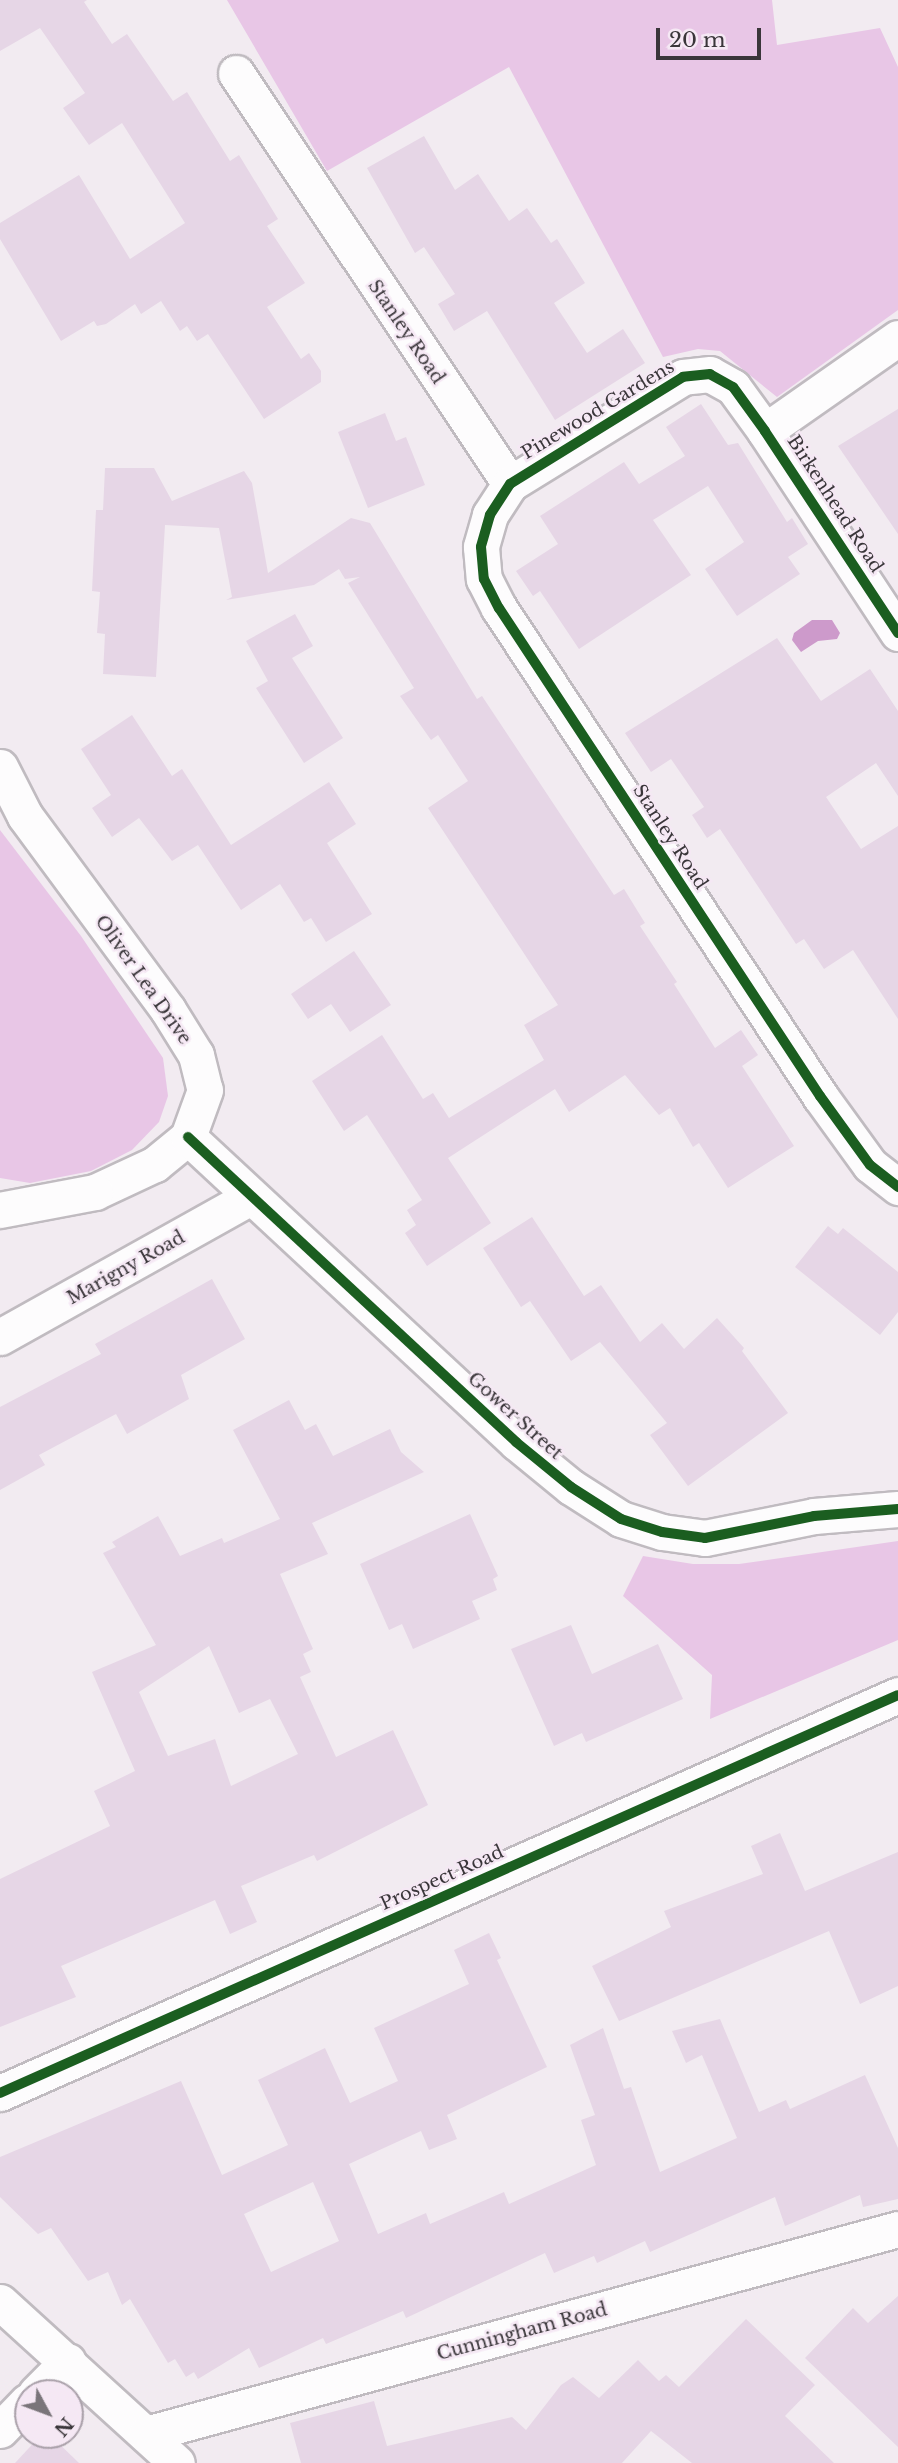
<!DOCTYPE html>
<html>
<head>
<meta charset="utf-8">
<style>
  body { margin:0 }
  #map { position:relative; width:898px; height:2463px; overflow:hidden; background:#f2ebf1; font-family:"Libre Baskerville",serif }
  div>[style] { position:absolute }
  .green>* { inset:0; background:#e8c6e6 }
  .water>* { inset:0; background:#cd9acb }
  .building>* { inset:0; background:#e6d6e6 }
  .roads { filter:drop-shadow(2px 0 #c0bbc0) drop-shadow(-2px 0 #c0bbc0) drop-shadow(0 2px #c0bbc0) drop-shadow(0 -2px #c0bbc0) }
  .minor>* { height:35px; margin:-17.5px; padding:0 17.5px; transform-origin:17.5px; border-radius:17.5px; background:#fdfcfd }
  .cycleway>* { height:10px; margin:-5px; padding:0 5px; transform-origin:5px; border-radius:5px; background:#1b5e20 }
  span { translate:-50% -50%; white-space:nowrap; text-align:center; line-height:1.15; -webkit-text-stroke:5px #f5e8f4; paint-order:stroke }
  .street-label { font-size:18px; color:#3a363a }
  .north { position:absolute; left:14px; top:2379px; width:70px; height:70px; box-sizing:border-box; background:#f5e8f4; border:2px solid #aaa1aa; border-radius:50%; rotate:131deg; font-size:19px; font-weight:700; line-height:28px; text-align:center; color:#3a363a }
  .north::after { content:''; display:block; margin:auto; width:24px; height:32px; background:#7a757a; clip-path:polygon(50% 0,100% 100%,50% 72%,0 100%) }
  .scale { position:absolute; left:656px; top:28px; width:105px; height:32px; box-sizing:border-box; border:4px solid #3a363a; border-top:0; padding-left:9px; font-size:21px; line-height:24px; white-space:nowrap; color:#3a363a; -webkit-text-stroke:5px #f5e8f4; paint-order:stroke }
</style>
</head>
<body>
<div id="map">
  <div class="green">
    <div style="clip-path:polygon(227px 0,772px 0,777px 45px,880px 28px,898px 67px,898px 310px,777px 397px,720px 351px,698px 349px,663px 357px,509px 67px,327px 171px)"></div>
    <div style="clip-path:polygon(0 830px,81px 936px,163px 1058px,168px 1096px,159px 1122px,132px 1150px,91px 1171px,30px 1183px,0 1178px)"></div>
    <div style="clip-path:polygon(898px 1541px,898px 1640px,710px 1719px,712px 1675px,623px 1596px,643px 1556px,693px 1564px,739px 1564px)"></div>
  </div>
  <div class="water">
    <div style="clip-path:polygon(812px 620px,832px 620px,840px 633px,837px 639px,818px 641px,801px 652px,792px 640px,794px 633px)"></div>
  </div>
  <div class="building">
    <div style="clip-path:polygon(0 0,87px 0,84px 2px,112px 44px,127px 34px,173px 101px,187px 92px,230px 161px,239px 155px,278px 219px,267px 226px,305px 283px,267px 307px,301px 359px,309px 353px,321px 371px,321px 382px,264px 419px,208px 334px,197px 341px,187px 326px,180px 331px,161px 301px,141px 314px,135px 304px,106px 324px,97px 326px,94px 321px,61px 341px,0 239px,0 223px,79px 175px,130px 259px,185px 223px,122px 123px,89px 145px,63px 108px,85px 93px,40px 28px,0 51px)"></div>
    <div style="clip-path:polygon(424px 136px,455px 190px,478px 174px,509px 221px,527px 208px,551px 243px,557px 239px,585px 283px,554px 303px,587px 353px,623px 329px,645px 363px,555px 420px,487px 311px,454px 331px,438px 304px,455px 294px,424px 247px,415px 253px,367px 168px)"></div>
    <div style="clip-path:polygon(701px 404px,728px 445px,738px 443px,787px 522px,792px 518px,808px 544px,788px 557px,800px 574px,737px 616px,705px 569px,744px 542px,708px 486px,653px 520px,691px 575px,579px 649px,540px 591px,533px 596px,516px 571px,558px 544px,540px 516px,624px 462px,639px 484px,685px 456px,666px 427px)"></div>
    <div style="clip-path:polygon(898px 409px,898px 534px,838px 446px)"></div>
    <div style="clip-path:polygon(385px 413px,396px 441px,406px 437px,425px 485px,368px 508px,338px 432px)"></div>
    <div style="clip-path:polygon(105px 468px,154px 468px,172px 501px,244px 471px,252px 483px,268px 573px,351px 518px,370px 523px,477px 699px,482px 696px,614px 895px,624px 889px,645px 923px,640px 926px,677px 982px,674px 984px,715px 1048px,741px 1030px,758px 1055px,742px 1066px,794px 1146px,728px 1188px,699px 1143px,693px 1147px,670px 1108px,659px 1115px,625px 1075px,569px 1112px,555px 1089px,448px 1158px,491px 1223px,427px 1266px,405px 1233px,416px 1225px,407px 1210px,422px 1200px,367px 1115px,344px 1131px,312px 1081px,382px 1035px,423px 1099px,433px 1093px,449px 1118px,544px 1060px,524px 1025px,558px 1005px,428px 808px,468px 781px,438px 735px,431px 740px,400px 696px,414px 688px,348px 583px,360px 577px,345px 579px,339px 569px,314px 585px,226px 600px,232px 597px,219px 528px,165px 525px,156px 677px,103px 674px,105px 634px,97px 633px,100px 592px,92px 591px,96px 510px,103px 510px)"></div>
    <div style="clip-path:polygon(295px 614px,313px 646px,292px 658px,343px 738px,304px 763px,256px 688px,268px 681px,246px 641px)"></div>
    <div style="clip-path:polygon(777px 638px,821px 701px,870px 669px,898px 711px,898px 796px,876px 763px,826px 797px,861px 849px,898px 826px,898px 1019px,853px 950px,824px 969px,804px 939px,796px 944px,720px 829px,707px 838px,692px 815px,704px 807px,671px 759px,651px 772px,625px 733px)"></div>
    <div style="clip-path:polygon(132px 715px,172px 776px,182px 769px,231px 845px,329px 782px,356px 824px,327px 843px,372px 914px,326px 942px,311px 918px,304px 922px,280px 884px,241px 910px,198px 845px,172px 861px,139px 818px,112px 837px,92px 808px,111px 795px,81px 749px)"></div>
    <div style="clip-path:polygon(354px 951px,391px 1005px,350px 1032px,331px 1004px,308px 1019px,291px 994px)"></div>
    <div style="clip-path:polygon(532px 1217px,584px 1296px,601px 1285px,640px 1342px,662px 1323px,684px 1349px,717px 1318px,744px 1348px,742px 1351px,788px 1413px,688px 1486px,650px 1435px,667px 1423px,600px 1342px,571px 1361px,530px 1301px,521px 1307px,483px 1248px)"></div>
    <div style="clip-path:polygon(828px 1226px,838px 1234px,843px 1228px,898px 1272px,898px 1312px,880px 1335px,795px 1267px)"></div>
    <div style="clip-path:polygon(212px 1279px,245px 1339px,181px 1375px,189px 1399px,127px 1434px,116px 1414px,39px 1455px,45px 1465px,0 1490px,0 1407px,101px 1354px,95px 1344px)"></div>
    <div style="clip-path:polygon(evenodd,289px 1400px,305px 1430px,316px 1424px,333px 1456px,390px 1429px,401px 1452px,424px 1472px,312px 1523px,328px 1554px,280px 1574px,313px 1649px,303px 1654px,311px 1672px,300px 1677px,336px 1757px,393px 1730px,428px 1805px,317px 1861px,314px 1855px,241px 1886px,257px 1922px,230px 1934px,215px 1900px,61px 1966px,76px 1997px,0 2027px,0 1879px,110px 1826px,94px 1791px,135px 1771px,92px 1672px,156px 1645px,103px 1553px,116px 1547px,112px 1542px,158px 1516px,180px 1556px,222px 1538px,224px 1543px,280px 1519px,233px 1430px,289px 1400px,209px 1646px,239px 1713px,270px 1699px,298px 1754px,231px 1786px,215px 1739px,168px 1756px,139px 1692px,209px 1646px)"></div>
    <div style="clip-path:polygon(470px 1514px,498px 1576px,493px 1579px,497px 1590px,472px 1601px,480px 1619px,413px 1649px,402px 1624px,389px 1630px,360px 1564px)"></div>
    <div style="clip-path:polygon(571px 1625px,592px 1674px,658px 1644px,683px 1699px,586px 1742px,582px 1733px,554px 1746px,511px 1649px)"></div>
    <div style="clip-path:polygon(780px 1833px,805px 1891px,898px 1852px,898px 1986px,860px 2004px,829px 1931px,619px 2021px,592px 1966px,671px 1927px,664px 1911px,763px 1874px,751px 1846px)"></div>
    <div style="clip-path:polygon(evenodd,489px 1933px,501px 1958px,497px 1960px,547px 2067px,447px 2115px,457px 2139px,429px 2150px,421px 2131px,349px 2164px,378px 2234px,426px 2213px,430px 2224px,504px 2192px,509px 2204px,596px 2165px,581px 2120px,595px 2115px,570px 2045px,603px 2028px,624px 2089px,631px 2087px,660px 2172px,737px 2138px,702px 2055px,686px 2063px,672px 2031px,720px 2019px,759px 2112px,786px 2100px,790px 2109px,865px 2075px,898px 2148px,898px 2199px,863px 2207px,860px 2195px,785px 2226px,775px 2197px,650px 2252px,645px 2241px,597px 2263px,594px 2256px,554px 2273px,545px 2253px,406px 2318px,403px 2311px,326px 2344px,323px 2338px,259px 2368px,249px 2348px,198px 2379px,194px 2372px,186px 2377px,175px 2359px,168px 2363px,130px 2299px,122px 2305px,108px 2272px,88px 2281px,51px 2228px,38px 2234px,0 2197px,0 2157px,181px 2081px,222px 2175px,288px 2145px,258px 2080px,325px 2048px,350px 2103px,398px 2081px,374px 2028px,469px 1984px,454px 1950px,489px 1933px,313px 2182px,339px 2241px,271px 2272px,244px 2214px,313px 2182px)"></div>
    <div style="clip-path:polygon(898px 2296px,898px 2447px,805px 2358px,853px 2308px,868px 2323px)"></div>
    <div style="clip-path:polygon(746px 2319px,815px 2385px,785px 2416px,834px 2463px,692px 2463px,651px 2431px,622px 2463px,301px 2463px,290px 2423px,374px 2401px,387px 2446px,512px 2417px,526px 2430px,561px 2385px,573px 2377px,599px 2398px,638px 2360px,659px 2381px,666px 2375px,679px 2387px)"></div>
    <div style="clip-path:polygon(41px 2435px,50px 2435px,79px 2463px,15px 2463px)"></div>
  </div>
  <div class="roads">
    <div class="minor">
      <div style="left:236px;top:73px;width:494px;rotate:56.3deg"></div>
      <div style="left:765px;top:431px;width:162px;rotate:-35deg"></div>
      <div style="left:898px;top:633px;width:242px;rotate:-123.4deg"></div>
      <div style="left:765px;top:431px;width:54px;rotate:-126deg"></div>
      <div style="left:733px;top:387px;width:26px;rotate:-151deg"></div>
      <div style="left:710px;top:374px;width:27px;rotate:174deg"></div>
      <div style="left:683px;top:377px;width:203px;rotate:148.3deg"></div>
      <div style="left:510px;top:484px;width:37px;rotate:123deg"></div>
      <div style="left:490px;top:515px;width:33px;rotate:106deg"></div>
      <div style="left:481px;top:547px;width:32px;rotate:85deg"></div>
      <div style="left:484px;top:579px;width:33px;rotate:63deg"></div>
      <div style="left:499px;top:608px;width:584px;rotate:56.66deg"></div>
      <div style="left:820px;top:1096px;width:85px;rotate:54.1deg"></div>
      <div style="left:870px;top:1165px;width:36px;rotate:38deg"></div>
      <div style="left:0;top:767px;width:55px;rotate:63deg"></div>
      <div style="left:25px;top:816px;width:241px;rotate:53.6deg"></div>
      <div style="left:168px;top:1010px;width:53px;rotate:58.1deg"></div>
      <div style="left:196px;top:1055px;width:36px;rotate:76deg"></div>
      <div style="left:205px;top:1090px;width:50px;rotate:109.9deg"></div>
      <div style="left:188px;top:1137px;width:43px;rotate:140.7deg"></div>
      <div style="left:155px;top:1164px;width:66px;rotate:155deg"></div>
      <div style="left:95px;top:1192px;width:97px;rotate:169.3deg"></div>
      <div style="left:188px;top:1137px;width:448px;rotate:42.9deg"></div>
      <div style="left:516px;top:1442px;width:71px;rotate:39.3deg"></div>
      <div style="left:571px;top:1487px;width:59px;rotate:32.6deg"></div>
      <div style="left:621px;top:1519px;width:43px;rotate:17.6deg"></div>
      <div style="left:662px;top:1532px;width:43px;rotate:7.9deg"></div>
      <div style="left:705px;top:1538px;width:111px;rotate:-11.4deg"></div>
      <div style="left:814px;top:1516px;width:84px;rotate:-4.8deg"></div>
      <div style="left:0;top:1337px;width:287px;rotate:-29.2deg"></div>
      <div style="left:0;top:2093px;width:982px;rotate:-23.9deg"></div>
      <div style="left:0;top:2302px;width:239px;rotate:42.3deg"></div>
      <div style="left:36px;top:2393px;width:45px;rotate:-45deg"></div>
      <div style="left:0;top:2430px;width:40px;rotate:-46deg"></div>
      <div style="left:146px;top:2434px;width:779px;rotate:-15.25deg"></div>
    </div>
  </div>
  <div class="cycleway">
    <div style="left:898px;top:633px;width:242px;rotate:-123.4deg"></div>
    <div style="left:765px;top:431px;width:54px;rotate:-126deg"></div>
    <div style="left:733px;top:387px;width:26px;rotate:-151deg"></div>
    <div style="left:710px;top:374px;width:27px;rotate:174deg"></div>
    <div style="left:683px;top:377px;width:203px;rotate:148.3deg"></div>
    <div style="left:510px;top:484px;width:37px;rotate:123deg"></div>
    <div style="left:490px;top:515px;width:33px;rotate:106deg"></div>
    <div style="left:481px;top:547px;width:32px;rotate:85deg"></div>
    <div style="left:484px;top:579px;width:33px;rotate:63deg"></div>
    <div style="left:499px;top:608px;width:584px;rotate:56.66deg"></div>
    <div style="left:820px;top:1096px;width:85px;rotate:54.1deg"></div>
    <div style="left:870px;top:1165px;width:36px;rotate:38deg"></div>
    <div style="left:188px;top:1137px;width:448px;rotate:42.9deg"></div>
    <div style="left:516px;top:1442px;width:71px;rotate:39.3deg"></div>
    <div style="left:571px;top:1487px;width:59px;rotate:32.6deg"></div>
    <div style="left:621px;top:1519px;width:43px;rotate:17.6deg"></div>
    <div style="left:662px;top:1532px;width:43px;rotate:7.9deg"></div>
    <div style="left:705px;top:1538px;width:111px;rotate:-11.4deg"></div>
    <div style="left:814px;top:1516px;width:84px;rotate:-4.8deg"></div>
    <div style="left:0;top:2093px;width:982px;rotate:-23.9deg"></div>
  </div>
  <div class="street-label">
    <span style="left:406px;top:332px;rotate:56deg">Stanley Road</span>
    <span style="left:598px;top:410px;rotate:-31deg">Pinewood Gardens</span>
    <span style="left:835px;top:504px;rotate:57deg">Birkenhead Road</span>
    <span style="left:670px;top:837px;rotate:57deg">Stanley Road</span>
    <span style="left:143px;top:980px;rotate:55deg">Oliver Lea Drive</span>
    <span style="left:126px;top:1268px;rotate:-29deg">Marigny Road</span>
    <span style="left:515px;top:1416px;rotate:42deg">Gower Street</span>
    <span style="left:442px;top:1878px;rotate:-24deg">Prospect Road</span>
    <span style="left:522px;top:2332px;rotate:-15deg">Cunningham Road</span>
  </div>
  <div class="north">N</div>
  <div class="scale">20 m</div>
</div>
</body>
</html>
